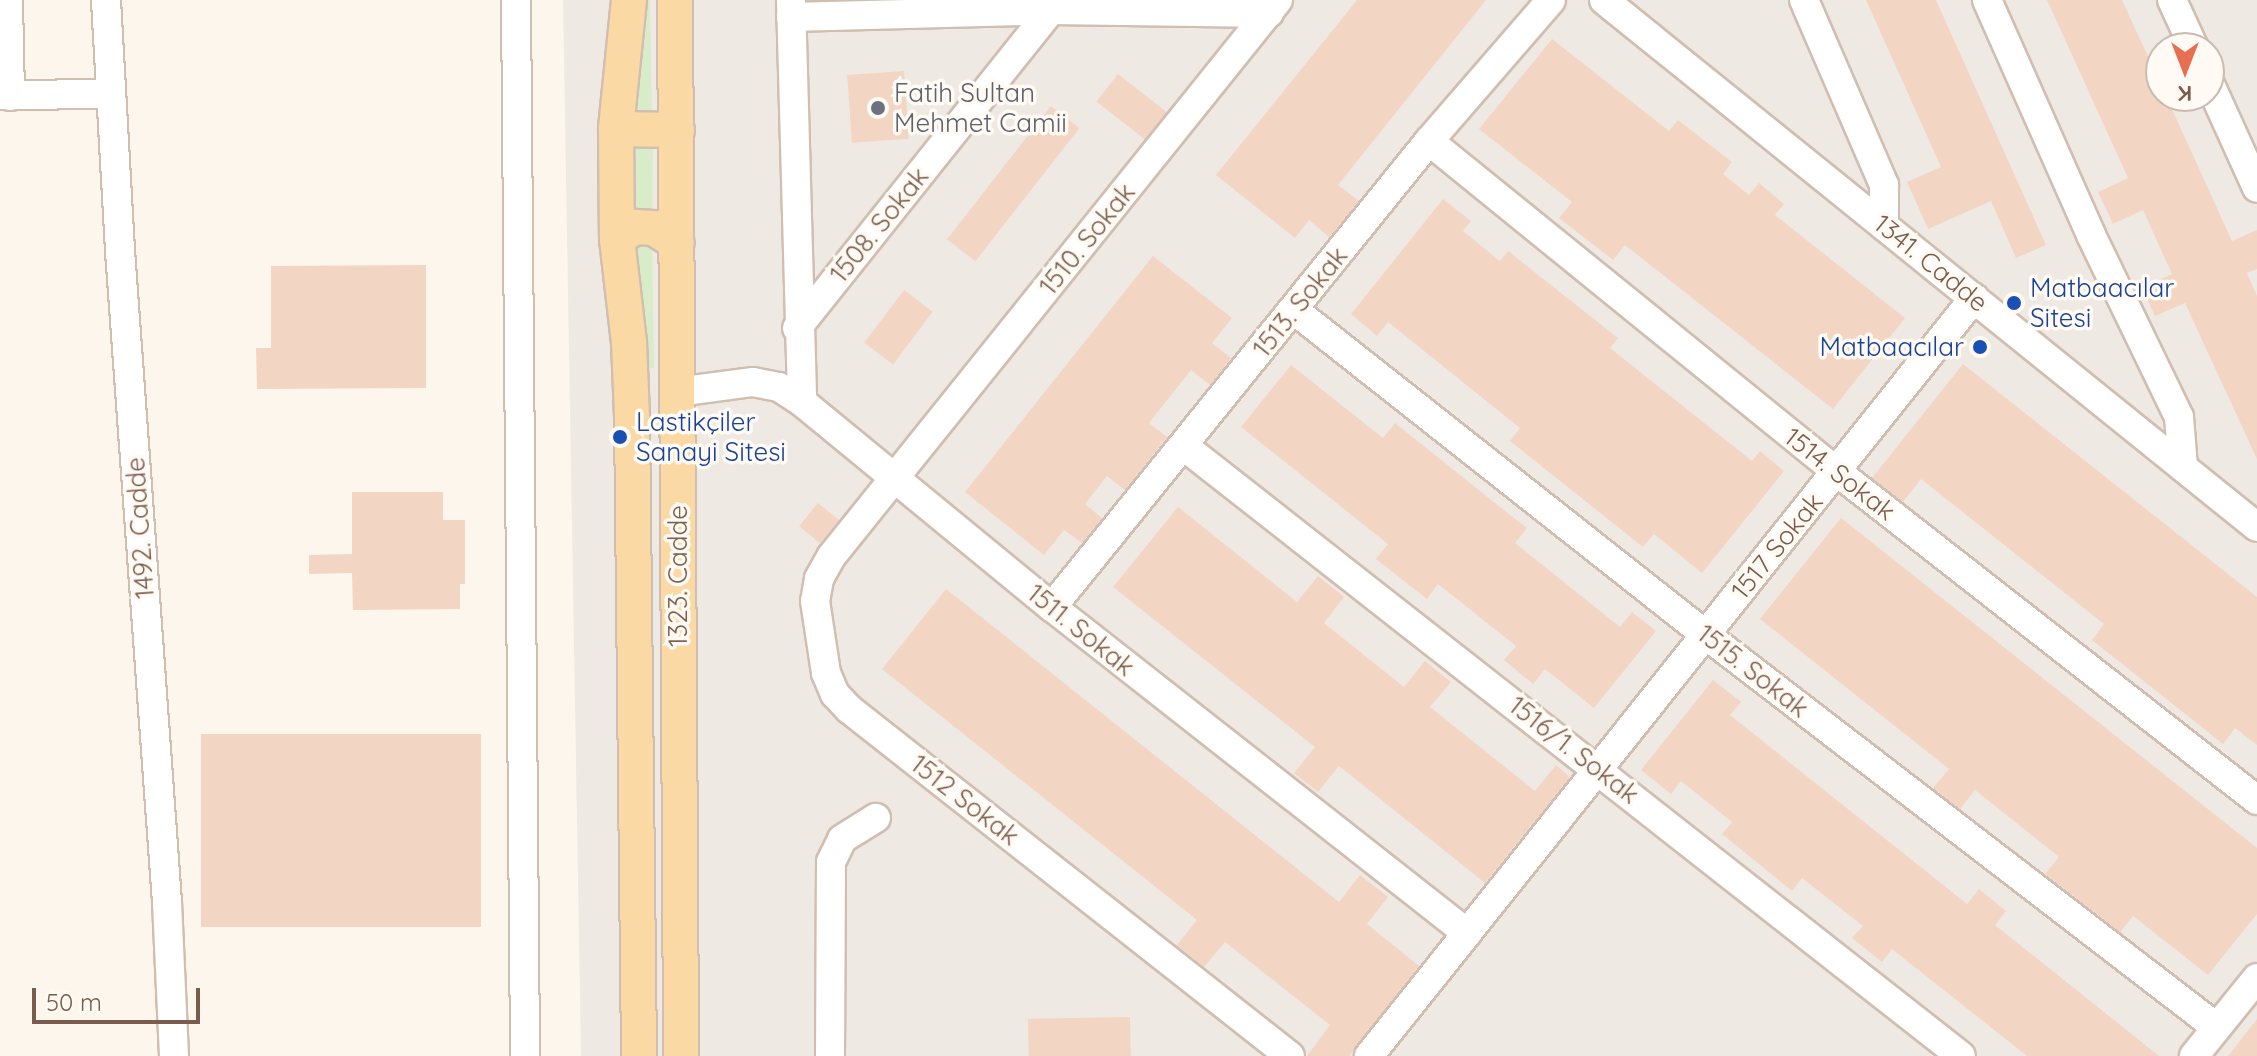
<!DOCTYPE html>
<html>
<head>
<meta charset="utf-8">
<style>
  body { margin:0 }
  #map { position:relative; width:2257px; height:1056px; overflow:hidden; background:#fdf6ec; font-family:Quicksand,sans-serif }
  div>[style] { position:absolute }
  .industrial>* { inset:0; background:#efe9e4 }
  .green>* { inset:0; background:#d8ecc9 }
  .building>* { inset:0; background:#f3d5c3; transform-origin:0 0 }
  .roads { filter:drop-shadow(2px 0 #d1beb0) drop-shadow(-2px 0 #d1beb0) drop-shadow(0 2px #d1beb0) drop-shadow(0 -2px #d1beb0) }
  .minor>* { height:28px; margin:-14px; padding:0 14px; transform-origin:14px; border-radius:14px; background:#fff }
  .major>* { height:34px; margin:-17px; padding:0 17px; transform-origin:17px; border-radius:17px; background:#fbd9a5 }
  .dots>* { width:22px; height:22px; translate:-50% -50%; box-sizing:border-box; border:4px solid #fffaf3; border-radius:50% }
  span { translate:-50% -50%; white-space:nowrap; text-align:center; line-height:1.15; -webkit-text-stroke:7px #fffaf3; paint-order:stroke }
  .worship-label { font-size:26px; color:#5b616d }
  .left { translate:0 -50%; text-align:left }
  .street-label { font-size:26px; color:#7a5c4d }
  .transit-label { font-size:26px; color:#164399 }
  .right { translate:-100% -50%; text-align:right }
  .north { position:absolute; left:2145px; top:32px; width:80px; height:80px; box-sizing:border-box; background:#fffaf3; border:2px solid #cabbb1; border-radius:50%; rotate:180deg; font-size:22px; font-weight:700; line-height:32px; text-align:center; color:#7a5c4d }
  .north::after { content:''; display:block; margin:auto; width:28px; height:36px; background:#e76f51; clip-path:polygon(50% 0,100% 100%,50% 72%,0 100%) }
  .scale { position:absolute; left:32px; top:988px; width:168px; height:36px; box-sizing:border-box; border:4px solid #7a5c4d; border-top:0; padding-left:10px; font-size:24px; line-height:28px; white-space:nowrap; color:#7a5c4d; -webkit-text-stroke:6px #fffaf3; paint-order:stroke }
</style>
</head>
<body>
<div id="map">
  <div class="industrial">
    <div style="clip-path:polygon(evenodd,563px 0,2257px 0,2257px 1056px,581px 1056px,563px 0,2161px 48px,2209px 48px,2209px 96px,2161px 96px,2161px 48px)"></div>
  </div>
  <div class="green">
    <div style="clip-path:polygon(639px 0,650px 0,652px 115px,632px 113px)"></div>
    <div style="clip-path:polygon(653px 137px,652px 220px,638px 211px,627px 210px,633px 143px)"></div>
    <div style="clip-path:polygon(634px 236px,652px 246px,654px 368px,645px 368px)"></div>
  </div>
  <div class="building">
    <div style="clip-path:polygon(1357px 0,1486px 0,1338px 185px,1359px 201px,1329px 237px,1309px 220px,1295px 238px,1216px 175px)"></div>
    <div style="clip-path:polygon(1866px 0,1936px 0,2046px 245px,2016px 258px,1991px 201px,1928px 229px,1907px 182px,1941px 167px)"></div>
    <div style="clip-path:polygon(2047px 0,2122px 0,2161px 85px,2161px 96px,2166px 96px,2232px 241px,2257px 230px,2257px 269px,2247px 273px,2257px 296px,2257px 459px,2185px 303px,2155px 316px,2142px 288px,2172px 274px,2143px 210px,2113px 224px,2098px 192px,2128px 178px)"></div>
    <div style="clip-path:polygon(1552px 39px,1669px 131px,1678px 120px,1732px 162px,1723px 174px,1749px 195px,1759px 183px,1784px 204px,1775px 215px,1905px 318px,1833px 409px,1625px 245px,1613px 260px,1559px 218px,1572px 202px,1479px 129px)"></div>
    <div style="left:904px;top:71px;width:68px;height:57px;rotate:86deg"></div>
    <div style="left:1118px;top:74px;width:62px;height:35px;rotate:38deg"></div>
    <div style="left:1051px;top:106px;width:36px;height:169px;rotate:38deg"></div>
    <div style="clip-path:polygon(1443px 199px,1471px 221px,1463px 231px,1500px 261px,1508px 251px,1618px 338px,1610px 348px,1752px 461px,1760px 451px,1784px 471px,1702px 573px,1654px 534px,1643px 547px,1510px 441px,1520px 428px,1388px 322px,1377px 336px,1351px 314px)"></div>
    <div style="clip-path:polygon(1153px 256px,1232px 318px,1212px 343px,1231px 358px,1210px 385px,1191px 370px,1149px 423px,1167px 437px,1125px 490px,1107px 476px,1085px 504px,1102px 518px,1082px 543px,1064px 530px,1044px 555px,965px 492px)"></div>
    <div style="clip-path:polygon(426px 265px,426px 388px,257px 389px,256px 348px,271px 348px,271px 266px)"></div>
    <div style="left:904px;top:290px;width:36px;height:66px;rotate:37deg"></div>
    <div style="clip-path:polygon(1963px 364px,2257px 597px,2257px 745px,2235px 728px,2223px 744px,2092px 640px,2104px 624px,1921px 479px,1903px 502px,1872px 478px)"></div>
    <div style="clip-path:polygon(1291px 365px,1383px 438px,1395px 423px,1505px 511px,1527px 528px,1515px 543px,1620px 627px,1632px 612px,1656px 631px,1594px 708px,1545px 669px,1533px 684px,1504px 660px,1516px 646px,1438px 584px,1427px 599px,1376px 559px,1388px 544px,1241px 427px)"></div>
    <div style="clip-path:polygon(352px 492px,443px 492px,443px 520px,465px 520px,465px 584px,460px 584px,460px 609px,353px 610px,352px 573px,309px 574px,309px 555px,352px 554px)"></div>
    <div style="left:818px;top:503px;width:27px;height:30px;rotate:39deg"></div>
    <div style="clip-path:polygon(1178px 507px,1297px 602px,1318px 576px,1344px 597px,1324px 623px,1404px 687px,1425px 661px,1451px 682px,1430px 707px,1535px 791px,1556px 765px,1570px 777px,1485px 883px,1339px 766px,1318px 792px,1294px 773px,1315px 747px,1113px 587px)"></div>
    <div style="clip-path:polygon(1841px 518px,2257px 848px,2257px 914px,2208px 975px,2133px 916px,2120px 932px,2045px 874px,2059px 857px,1975px 790px,1960px 809px,1933px 788px,1949px 769px,1760px 619px)"></div>
    <div style="clip-path:polygon(946px 589px,1339px 902px,1360px 875px,1388px 897px,1367px 924px,1419px 966px,1349px 1056px,1307px 1056px,1330px 1025px,1225px 942px,1204px 967px,1177px 945px,1197px 920px,882px 669px)"></div>
    <div style="clip-path:polygon(1713px 680px,1741px 702px,1730px 715px,1967px 904px,1979px 889px,2006px 911px,1995px 925px,2159px 1056px,2027px 1056px,1892px 949px,1882px 962px,1852px 938px,1863px 926px,1802px 878px,1792px 891px,1722px 834px,1732px 822px,1681px 781px,1671px 794px,1641px 770px)"></div>
    <div style="left:481px;top:734px;width:193px;height:280px;rotate:90deg"></div>
    <div style="left:1130px;top:1017px;width:39px;height:102px;rotate:89deg"></div>
    <div style="clip-path:polygon(2257px 1019px,2257px 1056px,2228px 1056px)"></div>
  </div>
  <div class="roads">
    <div class="minor">
      <div style="left:8px;top:0;width:96px;rotate:88.8deg"></div>
      <div style="left:106px;top:0;width:251px;rotate:86.8deg"></div>
      <div style="left:120px;top:251px;width:653px;rotate:85.87deg"></div>
      <div style="left:167px;top:902px;width:154px;rotate:87.4deg"></div>
      <div style="left:516px;top:0;width:1056px;rotate:89.51deg"></div>
      <div style="left:1278px;top:0;width:714px;rotate:128.75deg"></div>
      <div style="left:831px;top:557px;width:25px;rotate:119deg"></div>
      <div style="left:819px;top:579px;width:22px;rotate:100deg"></div>
      <div style="left:815px;top:601px;width:73px;rotate:81.3deg"></div>
      <div style="left:826px;top:673px;width:23px;rotate:67deg"></div>
      <div style="left:835px;top:694px;width:21px;rotate:47deg"></div>
      <div style="left:849px;top:709px;width:561px;rotate:38.2deg"></div>
      <div style="left:1604px;top:0;width:839px;rotate:38.91deg"></div>
      <div style="left:1804px;top:0;width:202px;rotate:66.6deg"></div>
      <div style="left:1884px;top:185px;width:41px;rotate:90deg"></div>
      <div style="left:1987px;top:0;width:257px;rotate:66.1deg"></div>
      <div style="left:2091px;top:235px;width:202px;rotate:64.2deg"></div>
      <div style="left:2179px;top:417px;width:50px;rotate:85.4deg"></div>
      <div style="left:2172px;top:0;width:53px;rotate:65.4deg"></div>
      <div style="left:791px;top:1px;width:401px;rotate:88.4deg"></div>
      <div style="left:791px;top:17px;width:260px;rotate:-1.5deg"></div>
      <div style="left:1051px;top:10px;width:218px;rotate:0.8deg"></div>
      <div style="left:2209px;top:82px;width:116px;rotate:65.6deg"></div>
      <div style="left:0;top:95px;width:111px;rotate:-0.5deg"></div>
      <div style="left:1429px;top:141px;width:524px;rotate:39.04deg"></div>
      <div style="left:1836px;top:471px;width:534px;rotate:38.01deg"></div>
      <div style="left:1294px;top:310px;width:525px;rotate:38.27deg"></div>
      <div style="left:1706px;top:635px;width:643px;rotate:37.55deg"></div>
      <div style="left:797px;top:328px;width:407px;rotate:-51.4deg"></div>
      <div style="left:677px;top:392px;width:77px;rotate:-7.5deg"></div>
      <div style="left:753px;top:382px;width:26px;rotate:11deg"></div>
      <div style="left:779px;top:387px;width:27px;rotate:33deg"></div>
      <div style="left:802px;top:402px;width:323px;rotate:39.4deg"></div>
      <div style="left:1052px;top:607px;width:528px;rotate:38.15deg"></div>
      <div style="left:1185px;top:447px;width:986px;rotate:38.12deg"></div>
      <div style="left:1052px;top:607px;width:599px;rotate:-51.03deg"></div>
      <div style="left:1429px;top:141px;width:186px;rotate:-49.1deg"></div>
      <div style="left:830px;top:1056px;width:194px;rotate:-89.7deg"></div>
      <div style="left:831px;top:862px;width:25px;rotate:-64deg"></div>
      <div style="left:842px;top:839px;width:40px;rotate:-32deg"></div>
      <div style="left:1369px;top:1056px;width:970px;rotate:-51.4deg"></div>
      <div style="left:2194px;top:1056px;width:100px;rotate:-51.1deg"></div>
    </div>
    <div class="major">
      <div style="left:629px;top:0;width:130px;rotate:95.8deg"></div>
      <div style="left:616px;top:129px;width:110px;rotate:89.5deg"></div>
      <div style="left:617px;top:239px;width:104px;rotate:83.4deg"></div>
      <div style="left:629px;top:342px;width:76px;rotate:87.7deg"></div>
      <div style="left:632px;top:418px;width:638px;rotate:89.37deg"></div>
      <div style="left:675px;top:0;width:1056px;rotate:89.67deg"></div>
      <div style="left:616px;top:129px;width:61px;rotate:0.9deg"></div>
      <div style="left:617px;top:239px;width:22px;rotate:-34deg"></div>
      <div style="left:635px;top:227px;width:19px;rotate:3deg"></div>
      <div style="left:654px;top:228px;width:27px;rotate:33deg"></div>
    </div>
  </div>
  <div class="dots">
    <div style="left:878px;top:108px;background:#6b7280"></div>
    <div style="left:2014px;top:303px;background:#1a4fb4"></div>
    <div style="left:1980px;top:347px;background:#1a4fb4"></div>
    <div style="left:620px;top:437px;background:#1a4fb4"></div>
  </div>
  <div class="worship-label">
    <span class="left" style="left:894px;top:108px">Fatih Sultan<br>Mehmet Camii</span>
  </div>
  <div class="street-label">
    <span style="left:879px;top:225px;rotate:-51deg">1508. Sokak</span>
    <span style="left:1087px;top:239px;rotate:-51deg">1510. Sokak</span>
    <span style="left:1931px;top:263px;rotate:39deg">1341. Cadde</span>
    <span style="left:1300px;top:302px;rotate:-51deg">1513. Sokak</span>
    <span style="left:1840px;top:474px;rotate:38deg">1514. Sokak</span>
    <span style="left:140px;top:528px;rotate:-94deg">1492. Cadde</span>
    <span style="left:1777px;top:546px;rotate:-51deg">1517 Sokak</span>
    <span style="left:678px;top:576px;rotate:-90deg">1323. Cadde</span>
    <span style="left:1081px;top:630px;rotate:39deg">1511. Sokak</span>
    <span style="left:1753px;top:671px;rotate:38deg">1515. Sokak</span>
    <span style="left:1574px;top:750px;rotate:38deg">1516/1. Sokak</span>
    <span style="left:965px;top:800px;rotate:38deg">1512 Sokak</span>
  </div>
  <div class="transit-label">
    <span class="left" style="left:2030px;top:303px">Matbaacılar<br>Sitesi</span>
    <span class="right" style="left:1964px;top:347px">Matbaacılar</span>
    <span class="left" style="left:636px;top:437px">Lastikçiler<br>Sanayi Sitesi</span>
  </div>
  <div class="north">K</div>
  <div class="scale">50 m</div>
</div>
</body>
</html>
